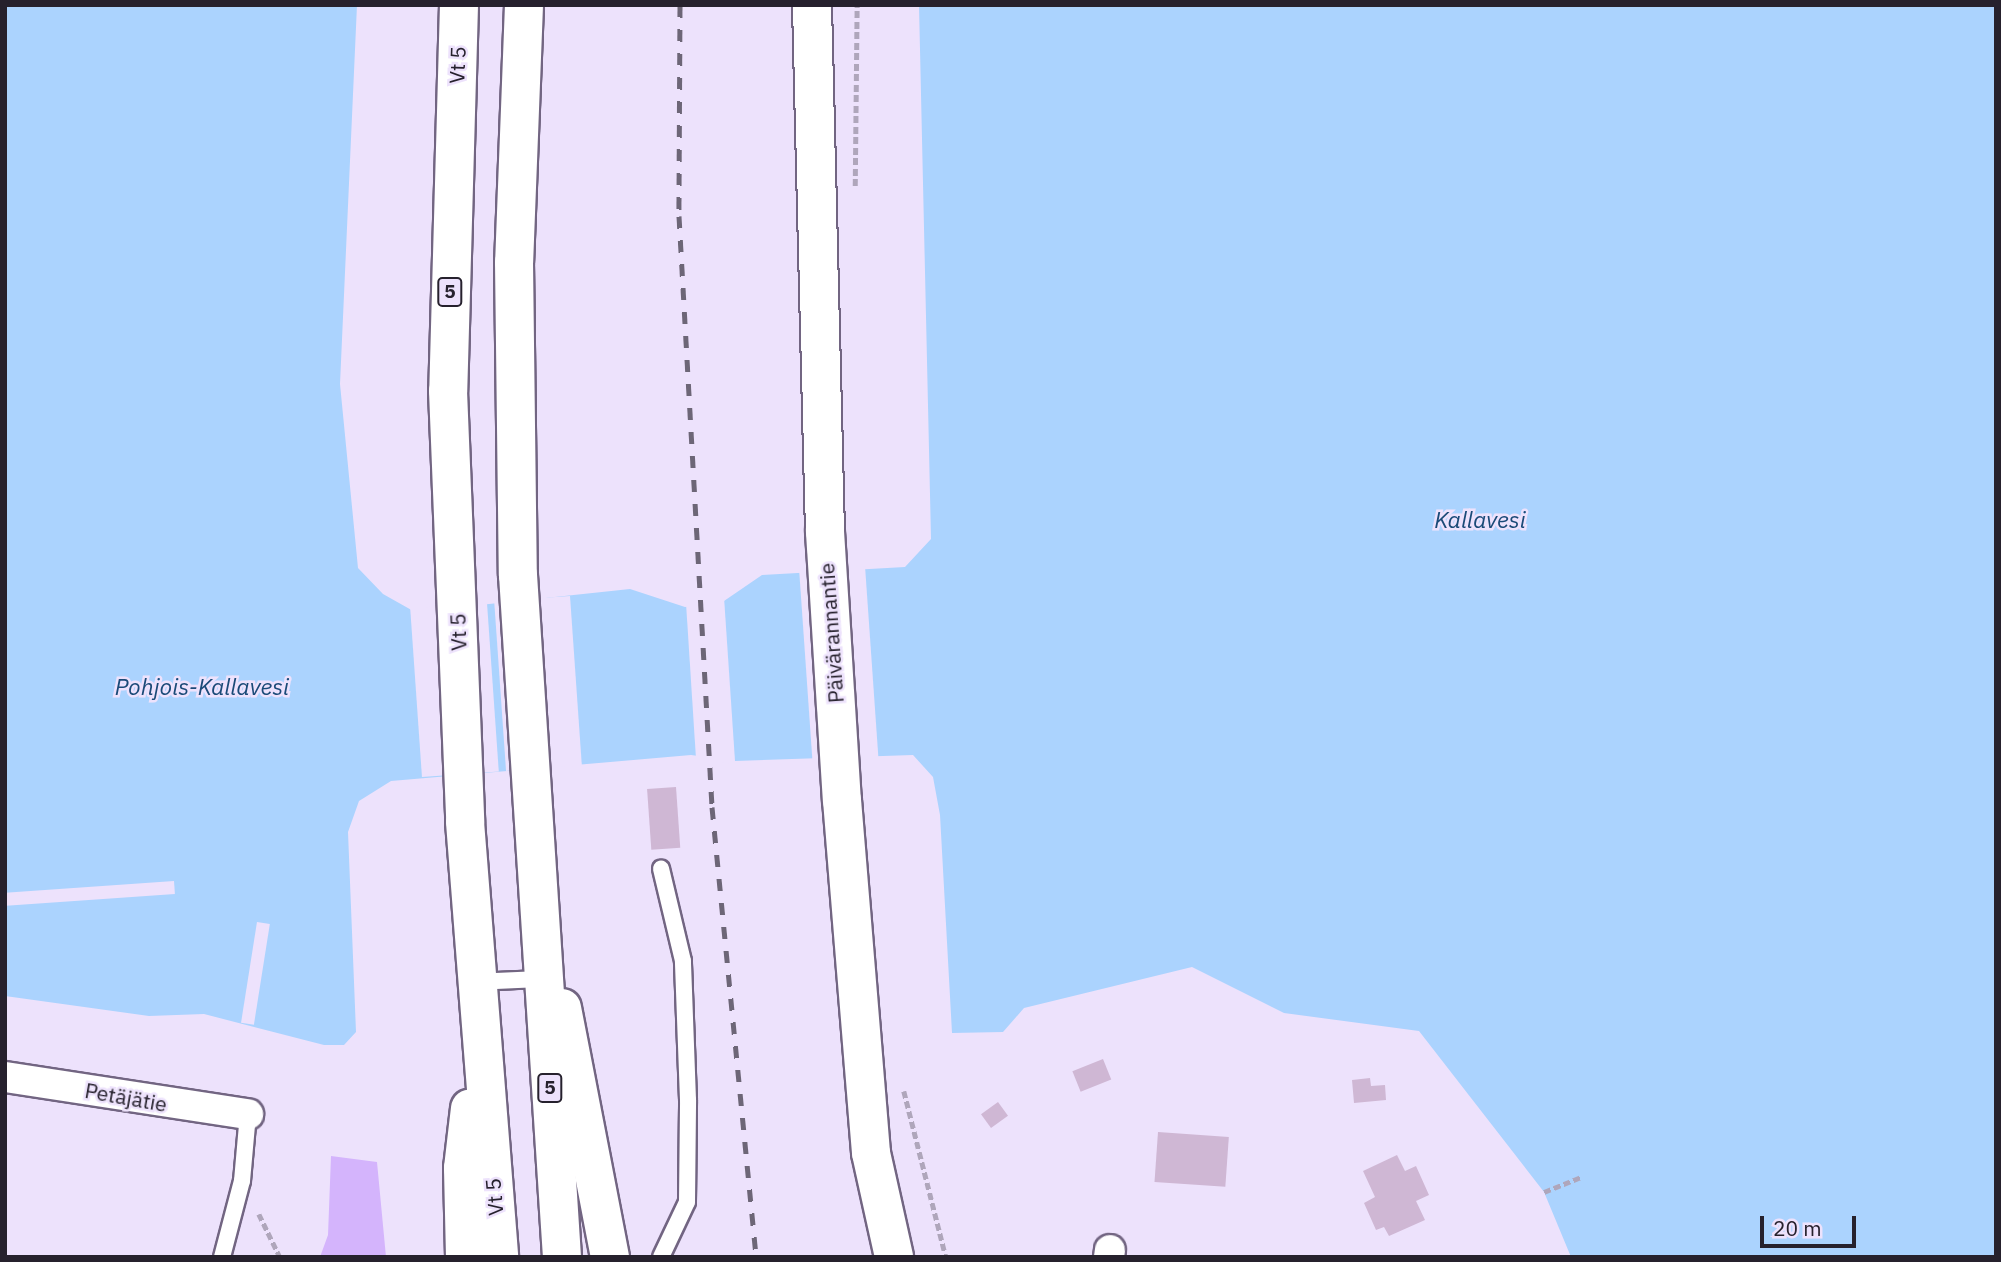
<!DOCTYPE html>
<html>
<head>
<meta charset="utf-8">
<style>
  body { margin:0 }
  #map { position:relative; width:2001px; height:1262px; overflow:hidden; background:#ede2fc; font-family:"IBM Plex Sans",sans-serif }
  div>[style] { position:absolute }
  .green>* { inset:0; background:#d4b4fc }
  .water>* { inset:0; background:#abd3fe }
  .pier>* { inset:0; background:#ede2fc; transform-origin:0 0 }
  .building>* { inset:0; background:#cfb7d4; transform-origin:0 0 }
  .path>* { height:4.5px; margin-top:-2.25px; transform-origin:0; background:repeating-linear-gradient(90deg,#afa6bb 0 7px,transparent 0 10.5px) }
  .roads { filter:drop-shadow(2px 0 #726582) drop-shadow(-2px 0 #726582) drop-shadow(0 2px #726582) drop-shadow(0 -2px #726582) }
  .lane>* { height:16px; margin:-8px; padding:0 8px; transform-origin:8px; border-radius:8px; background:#fff }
  .street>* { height:30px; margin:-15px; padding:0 15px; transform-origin:15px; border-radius:15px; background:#fff }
  .secondary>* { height:38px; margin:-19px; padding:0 19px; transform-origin:19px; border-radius:19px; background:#fff }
  .highway>* { height:38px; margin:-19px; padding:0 19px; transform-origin:19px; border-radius:19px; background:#fff }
  .rail>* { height:5px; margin-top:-2.5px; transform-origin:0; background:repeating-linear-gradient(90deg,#6d6677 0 12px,transparent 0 24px) }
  span { translate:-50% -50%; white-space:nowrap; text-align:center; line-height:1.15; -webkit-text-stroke:5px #ede2fc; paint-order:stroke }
  .shield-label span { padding:2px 5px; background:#ede2fc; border:2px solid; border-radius:5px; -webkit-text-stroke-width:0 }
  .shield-label { font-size:19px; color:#26212d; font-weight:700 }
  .street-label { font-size:21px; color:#26212d }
  .water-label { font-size:23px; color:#1a4a78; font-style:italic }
  .frame { position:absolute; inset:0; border:7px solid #26212d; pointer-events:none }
  .scale { position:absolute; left:1760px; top:1216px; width:96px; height:32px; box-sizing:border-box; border:4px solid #26212d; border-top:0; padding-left:9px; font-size:21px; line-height:24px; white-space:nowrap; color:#26212d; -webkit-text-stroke:5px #ede2fc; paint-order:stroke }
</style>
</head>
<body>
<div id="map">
  <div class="green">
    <div style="clip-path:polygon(331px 1156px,377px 1162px,386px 1257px,320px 1257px,328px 1235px)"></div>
  </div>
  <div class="water">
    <div style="clip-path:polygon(5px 5px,357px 5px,340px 384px,358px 568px,383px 594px,415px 612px,630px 589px,685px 607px,724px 601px,762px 575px,905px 567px,931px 539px,919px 5px,1996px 5px,1996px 1257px,1571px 1257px,1544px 1192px,1419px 1031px,1284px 1013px,1192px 967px,1024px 1008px,1003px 1032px,952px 1033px,940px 815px,933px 777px,913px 755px,735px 761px,691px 755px,391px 781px,359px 801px,348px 832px,356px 1032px,344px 1045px,324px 1045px,204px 1014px,149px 1016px,5px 996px)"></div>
  </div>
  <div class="pier">
    <div style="left:865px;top:566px;width:193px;height:66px;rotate:86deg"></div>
    <div style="left:570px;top:596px;width:170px;height:76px;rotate:86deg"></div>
    <div style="clip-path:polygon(724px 597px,735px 761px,735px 764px,696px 759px,686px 603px)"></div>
    <div style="left:487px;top:603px;width:169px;height:77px;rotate:86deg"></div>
    <div style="left:174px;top:881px;width:13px;height:169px;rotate:86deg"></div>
    <div style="left:257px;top:922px;width:13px;height:102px;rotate:9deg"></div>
  </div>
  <div class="building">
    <div style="left:676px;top:787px;width:61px;height:29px;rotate:86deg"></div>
    <div style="left:1103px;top:1059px;width:22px;height:33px;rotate:68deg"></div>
    <div style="clip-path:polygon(1370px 1078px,1371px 1086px,1385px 1085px,1386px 1100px,1354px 1103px,1352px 1080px)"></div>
    <div style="left:998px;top:1102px;width:17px;height:21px;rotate:54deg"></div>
    <div style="left:1158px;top:1132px;width:71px;height:50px;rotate:4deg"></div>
    <div style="clip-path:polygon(1397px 1155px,1405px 1171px,1416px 1166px,1429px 1195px,1416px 1201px,1425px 1220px,1389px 1236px,1384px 1227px,1376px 1230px,1364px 1203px,1375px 1197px,1363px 1171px)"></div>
  </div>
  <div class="path">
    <div style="left:855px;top:186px;width:181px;rotate:-89.4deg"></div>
    <div style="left:904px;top:1091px;width:171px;rotate:75.8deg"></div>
    <div style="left:1544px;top:1192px;width:40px;rotate:-22deg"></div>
    <div style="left:259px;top:1214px;width:48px;rotate:64deg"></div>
  </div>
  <div class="roads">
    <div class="lane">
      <div style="left:476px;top:982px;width:67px;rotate:-2.6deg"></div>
      <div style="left:222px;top:1257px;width:79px;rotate:-75.3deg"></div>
      <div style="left:242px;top:1181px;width:67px;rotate:-84.9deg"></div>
      <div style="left:661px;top:1257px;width:61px;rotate:-64.7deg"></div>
      <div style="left:687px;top:1202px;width:102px;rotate:-89.4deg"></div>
      <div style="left:688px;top:1100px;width:139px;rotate:-92.1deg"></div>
      <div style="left:683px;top:961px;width:95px;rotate:-103.4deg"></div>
    </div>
    <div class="street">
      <div style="left:5px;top:1077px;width:246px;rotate:8.7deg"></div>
      <div style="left:1109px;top:1257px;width:7px;rotate:-82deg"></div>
    </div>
    <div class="secondary">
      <div style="left:812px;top:5px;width:527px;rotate:88.59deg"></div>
      <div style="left:825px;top:532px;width:269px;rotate:86.4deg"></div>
      <div style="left:842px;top:800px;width:354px;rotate:85.3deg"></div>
      <div style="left:871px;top:1153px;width:107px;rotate:77.5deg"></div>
    </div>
    <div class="highway">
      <div style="left:459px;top:5px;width:386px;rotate:91.6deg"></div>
      <div style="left:448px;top:391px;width:431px;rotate:87.7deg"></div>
      <div style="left:465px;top:822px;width:436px;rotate:85.5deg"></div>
      <div style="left:524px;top:5px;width:257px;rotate:92.2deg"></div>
      <div style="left:514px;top:262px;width:313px;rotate:89.3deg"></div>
      <div style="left:518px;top:575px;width:683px;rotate:86.31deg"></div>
      <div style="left:562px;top:1008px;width:254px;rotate:79.1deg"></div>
      <div style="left:465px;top:1257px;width:89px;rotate:-91.3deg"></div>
      <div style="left:463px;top:1168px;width:60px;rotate:-83.3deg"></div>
    </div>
  </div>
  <div class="rail">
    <div style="left:680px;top:5px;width:211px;rotate:90.3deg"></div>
    <div style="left:679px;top:216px;width:592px;rotate:86.8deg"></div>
    <div style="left:712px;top:807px;width:452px;rotate:84.4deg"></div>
  </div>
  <div class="shield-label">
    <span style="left:450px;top:292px">5</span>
    <span style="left:550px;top:1088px">5</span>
  </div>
  <div class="street-label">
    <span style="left:457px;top:65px;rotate:-88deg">Vt 5</span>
    <span style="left:458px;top:632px;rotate:-92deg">Vt 5</span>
    <span style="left:831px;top:633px;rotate:-94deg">Päivärannantie</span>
    <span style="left:126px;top:1097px;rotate:10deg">Petäjätie</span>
    <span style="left:494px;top:1197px;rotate:-95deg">Vt 5</span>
  </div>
  <div class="water-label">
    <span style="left:1480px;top:519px">Kallavesi</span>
    <span style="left:202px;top:686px">Pohjois-Kallavesi</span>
  </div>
  <div class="frame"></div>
  <div class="scale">20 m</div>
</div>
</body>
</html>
